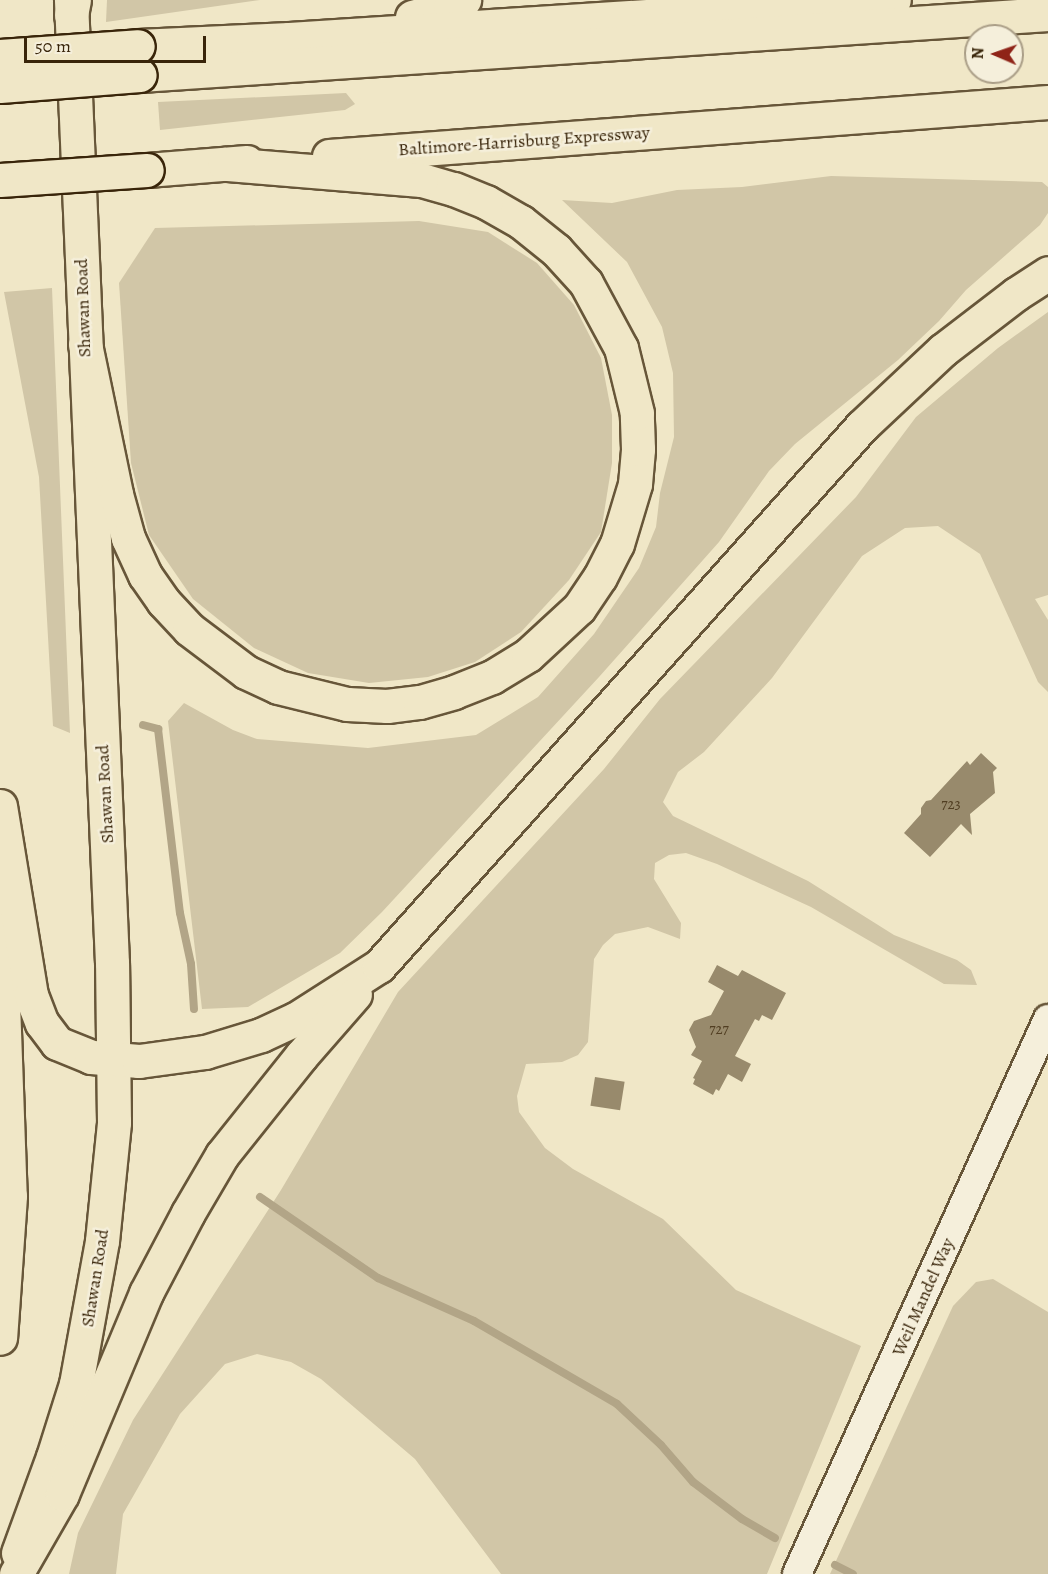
<!DOCTYPE html>
<html>
<head>
<meta charset="utf-8">
<style>
  body { margin:0 }
  #map { position:relative; width:1048px; height:1574px; overflow:hidden; background:#f0e7c7; font-family:Alegreya,serif }
  div>[style] { position:absolute }
  .green>* { inset:0; background:#d1c6a7 }
  .stream>* { height:8px; margin:-4px; padding:0 4px; transform-origin:4px; border-radius:4px; background:#b2a587 }
  .building>* { inset:0; background:#988a6c; transform-origin:0 0 }
  .roads { filter:drop-shadow(2px 0 #675639) drop-shadow(-2px 0 #675639) drop-shadow(0 2px #675639) drop-shadow(0 -2px #675639) }
  .minor>* { height:28px; margin:-14px; padding:0 14px; transform-origin:14px; border-radius:14px; background:#f5efdb }
  .major>* { height:33px; margin:-16.5px; padding:0 16.5px; transform-origin:16.5px; border-radius:16.5px; background:#f0e7c7 }
  .highway>* { height:33px; margin:-16.5px; padding:0 16.5px; transform-origin:16.5px; border-radius:16.5px; background:#f0e7c7 }
  .bridges { filter:drop-shadow(2px 0 #39250a) drop-shadow(-2px 0 #39250a) drop-shadow(0 2px #39250a) drop-shadow(0 -2px #39250a) }
  .highway-bridge>* { height:33px; margin:-16.5px; padding:0 16.5px; transform-origin:16.5px; border-radius:16.5px; background:#f0e7c7 }
  span { translate:-50% -50%; white-space:nowrap; text-align:center; line-height:1.15; -webkit-text-stroke:5px #f5efdb; paint-order:stroke }
  .number-label { font-size:15px; color:#513e22 }
  .number-label span { -webkit-text-stroke-width:0 }
  .street-label { font-size:18px; color:#39250a }
  .north { position:absolute; left:964px; top:24px; width:60px; height:60px; box-sizing:border-box; background:#f5efdb; border:2px solid #aa9e87; border-radius:50%; rotate:272deg; font-size:16px; font-weight:700; line-height:24px; text-align:center; color:#39250a }
  .north::after { content:''; display:block; margin:auto; width:21px; height:27px; background:#8f2418; clip-path:polygon(50% 0,100% 100%,50% 72%,0 100%) }
  .scale { position:absolute; left:24px; top:36px; width:182px; height:27px; box-sizing:border-box; border:3px solid #39250a; border-top:0; padding-left:8px; font-size:18px; line-height:21px; white-space:nowrap; color:#39250a; -webkit-text-stroke:4px #f5efdb; paint-order:stroke }
</style>
</head>
<body>
<div id="map">
  <div class="green">
    <div style="clip-path:polygon(107px 0,260px 0,106px 22px)"></div>
    <div style="clip-path:polygon(346px 93px,355px 104px,345px 110px,160px 130px,158px 102px)"></div>
    <div style="clip-path:polygon(831px 176px,1042px 182px,1048px 187px,1048px 213px,1040px 225px,966px 290px,939px 321px,898px 360px,795px 444px,769px 471px,719px 542px,599px 677px,382px 912px,340px 953px,248px 1007px,202px 1009px,168px 721px,184px 703px,233px 730px,257px 739px,368px 748px,476px 735px,538px 697px,594px 634px,639px 568px,656px 527px,660px 493px,674px 437px,673px 373px,662px 327px,627px 262px,562px 200px,612px 203px,677px 190px,742px 187px)"></div>
    <div style="clip-path:polygon(419px 221px,488px 232px,537px 263px,574px 305px,601px 358px,612px 415px,612px 463px,601px 532px,569px 580px,521px 632px,475px 662px,428px 677px,369px 683px,308px 673px,254px 648px,193px 599px,149px 535px,131px 463px,119px 283px,155px 228px)"></div>
    <div style="clip-path:polygon(52px 288px,70px 733px,53px 726px,39px 477px,4px 292px)"></div>
    <div style="clip-path:polygon(1048px 312px,1048px 595px,1035px 599px,1048px 620px,1048px 692px,1038px 682px,980px 554px,938px 526px,905px 528px,862px 556px,772px 678px,704px 752px,678px 772px,663px 802px,673px 816px,808px 881px,894px 935px,957px 960px,971px 970px,977px 985px,944px 984px,811px 907px,717px 864px,686px 853px,669px 855px,655px 863px,654px 879px,681px 923px,680px 939px,648px 927px,615px 934px,603px 945px,594px 959px,588px 1042px,578px 1055px,562px 1062px,526px 1064px,517px 1096px,519px 1112px,545px 1148px,573px 1169px,663px 1219px,736px 1290px,861px 1346px,767px 1574px,501px 1574px,415px 1459px,321px 1379px,291px 1362px,257px 1354px,225px 1364px,180px 1414px,123px 1514px,116px 1574px,69px 1574px,78px 1533px,133px 1420px,281px 1190px,398px 992px,604px 769px,660px 699px,856px 497px,916px 417px,998px 348px)"></div>
    <div style="clip-path:polygon(993px 1279px,1048px 1312px,1048px 1574px,830px 1574px,953px 1306px,976px 1282px)"></div>
  </div>
  <div class="stream">
    <div style="left:143px;top:725px;width:16px;rotate:15deg"></div>
    <div style="left:158px;top:729px;width:185px;rotate:83.2deg"></div>
    <div style="left:180px;top:913px;width:52px;rotate:77.8deg"></div>
    <div style="left:191px;top:964px;width:45px;rotate:86.2deg"></div>
    <div style="left:260px;top:1197px;width:143px;rotate:34.5deg"></div>
    <div style="left:378px;top:1278px;width:105px;rotate:24.1deg"></div>
    <div style="left:474px;top:1321px;width:165px;rotate:30.1deg"></div>
    <div style="left:617px;top:1404px;width:60px;rotate:43deg"></div>
    <div style="left:661px;top:1445px;width:49px;rotate:49.1deg"></div>
    <div style="left:693px;top:1482px;width:61px;rotate:37.1deg"></div>
    <div style="left:742px;top:1519px;width:38px;rotate:30deg"></div>
    <div style="left:835px;top:1565px;width:20px;rotate:27deg"></div>
  </div>
  <div class="building">
    <div style="clip-path:polygon(981px 753px,997px 768px,993px 772px,995px 793px,970px 814px,972px 835px,961px 824px,930px 857px,904px 833px,921px 814px,921px 808px,926px 801px,931px 800px,967px 761px,970px 765px)"></div>
    <div style="clip-path:polygon(717px 965px,738px 976px,742px 970px,786px 993px,772px 1020px,762px 1015px,759px 1021px,755px 1019px,735px 1056px,751px 1064px,742px 1082px,728px 1074px,719px 1091px,716px 1089px,713px 1095px,693px 1084px,695px 1079px,693px 1078px,702px 1061px,691px 1055px,696px 1047px,689px 1030px,694px 1021px,711px 1015px,724px 991px,708px 982px)"></div>
    <div style="left:595px;top:1077px;width:30px;height:29px;rotate:9deg"></div>
  </div>
  <div class="roads">
    <div class="minor">
      <div style="left:797px;top:1574px;width:609px;rotate:-65.67deg"></div>
    </div>
    <div class="major">
      <div style="left:0;top:916px;width:280px;rotate:88deg"></div>
      <div style="left:10px;top:1196px;width:142px;rotate:94deg"></div>
      <div style="left:18px;top:1553px;width:102px;rotate:-70deg"></div>
      <div style="left:53px;top:1457px;width:77px;rotate:-72.5deg"></div>
      <div style="left:76px;top:1384px;width:145px;rotate:-79.7deg"></div>
      <div style="left:102px;top:1241px;width:120px;rotate:-84.2deg"></div>
      <div style="left:114px;top:1122px;width:159px;rotate:-90.7deg"></div>
      <div style="left:112px;top:963px;width:964px;rotate:-92.44deg"></div>
    </div>
    <div class="highway">
      <div style="left:71px;top:15px;width:15px;rotate:-79deg"></div>
      <div style="left:412px;top:17px;width:39px;rotate:-15deg"></div>
      <div style="left:450px;top:7px;width:16px;rotate:-27deg"></div>
      <div style="left:138px;top:46px;width:151px;rotate:-2.7deg"></div>
      <div style="left:289px;top:39px;width:606px;rotate:-3.69deg"></div>
      <div style="left:140px;top:75px;width:910px;rotate:-3.84deg"></div>
      <div style="left:329px;top:156px;width:721px;rotate:-4.3deg"></div>
      <div style="left:147px;top:170px;width:100px;rotate:-4.6deg"></div>
      <div style="left:85px;top:344px;width:153px;rotate:78.3deg"></div>
      <div style="left:116px;top:494px;width:46px;rotate:74.7deg"></div>
      <div style="left:128px;top:538px;width:41px;rotate:65.3deg"></div>
      <div style="left:145px;top:575px;width:32px;rotate:55deg"></div>
      <div style="left:163px;top:601px;width:38px;rotate:47deg"></div>
      <div style="left:189px;top:629px;width:71px;rotate:37deg"></div>
      <div style="left:246px;top:672px;width:35px;rotate:25deg"></div>
      <div style="left:278px;top:687px;width:71px;rotate:13.8deg"></div>
      <div style="left:347px;top:704px;width:40px;rotate:2.9deg"></div>
      <div style="left:387px;top:706px;width:33px;rotate:-7deg"></div>
      <div style="left:420px;top:702px;width:35px;rotate:-16deg"></div>
      <div style="left:454px;top:692px;width:41px;rotate:-21.5deg"></div>
      <div style="left:492px;top:677px;width:42px;rotate:-31.4deg"></div>
      <div style="left:528px;top:655px;width:69px;rotate:-42.7deg"></div>
      <div style="left:579px;top:608px;width:37px;rotate:-56deg"></div>
      <div style="left:600px;top:577px;width:37px;rotate:-63deg"></div>
      <div style="left:617px;top:544px;width:63px;rotate:-73.3deg"></div>
      <div style="left:635px;top:484px;width:35px;rotate:-85deg"></div>
      <div style="left:638px;top:449px;width:36px;rotate:-92deg"></div>
      <div style="left:637px;top:413px;width:67px;rotate:-103.8deg"></div>
      <div style="left:621px;top:348px;width:74px;rotate:-118.3deg"></div>
      <div style="left:586px;top:283px;width:45px;rotate:-132.3deg"></div>
      <div style="left:556px;top:250px;width:45px;rotate:-141.3deg"></div>
      <div style="left:521px;top:222px;width:40px;rotate:-150.3deg"></div>
      <div style="left:486px;top:202px;width:35px;rotate:-158deg"></div>
      <div style="left:453px;top:189px;width:33px;rotate:-164deg"></div>
      <div style="left:421px;top:180px;width:197px;rotate:-175.3deg"></div>
      <div style="left:0;top:806px;width:192px;rotate:80.7deg"></div>
      <div style="left:31px;top:995px;width:30px;rotate:69deg"></div>
      <div style="left:42px;top:1023px;width:25px;rotate:53deg"></div>
      <div style="left:57px;top:1043px;width:37px;rotate:22deg"></div>
      <div style="left:91px;top:1057px;width:48px;rotate:4.8deg"></div>
      <div style="left:139px;top:1061px;width:67px;rotate:-7.8deg"></div>
      <div style="left:205px;top:1052px;width:59px;rotate:-16.9deg"></div>
      <div style="left:261px;top:1035px;width:38px;rotate:-25deg"></div>
      <div style="left:296px;top:1019px;width:98px;rotate:-32.6deg"></div>
      <div style="left:379px;top:966px;width:724px;rotate:-48.19deg"></div>
      <div style="left:862px;top:426px;width:111px;rotate:-43.2deg"></div>
      <div style="left:943px;top:350px;width:92px;rotate:-37.5deg"></div>
      <div style="left:1016px;top:294px;width:38px;rotate:-33deg"></div>
      <div style="left:16px;top:1574px;width:92px;rotate:-60.1deg"></div>
      <div style="left:62px;top:1494px;width:218px;rotate:-67.3deg"></div>
      <div style="left:146px;top:1293px;width:90px;rotate:-62.3deg"></div>
      <div style="left:188px;top:1213px;width:67px;rotate:-59.6deg"></div>
      <div style="left:222px;top:1155px;width:127px;rotate:-51.4deg"></div>
      <div style="left:301px;top:1056px;width:82px;rotate:-48.9deg"></div>
    </div>
  </div>
  <div class="bridges">
    <div class="highway-bridge">
      <div style="left:0;top:56px;width:138px;rotate:-4.1deg"></div>
      <div style="left:0;top:86px;width:140px;rotate:-4.5deg"></div>
      <div style="left:0;top:180px;width:147px;rotate:-3.9deg"></div>
    </div>
  </div>
  <div class="number-label">
    <span style="left:951px;top:805px">723</span>
    <span style="left:719px;top:1030px">727</span>
  </div>
  <div class="street-label">
    <span style="left:524px;top:141px;rotate:-4deg">Baltimore-Harrisburg Expressway</span>
    <span style="left:83px;top:308px;rotate:-92deg">Shawan Road</span>
    <span style="left:105px;top:794px;rotate:-93deg">Shawan Road</span>
    <span style="left:95px;top:1278px;rotate:-81deg">Shawan Road</span>
    <span style="left:923px;top:1297px;rotate:-66deg">Weil Mandel Way</span>
  </div>
  <div class="north">N</div>
  <div class="scale">50 m</div>
</div>
</body>
</html>
